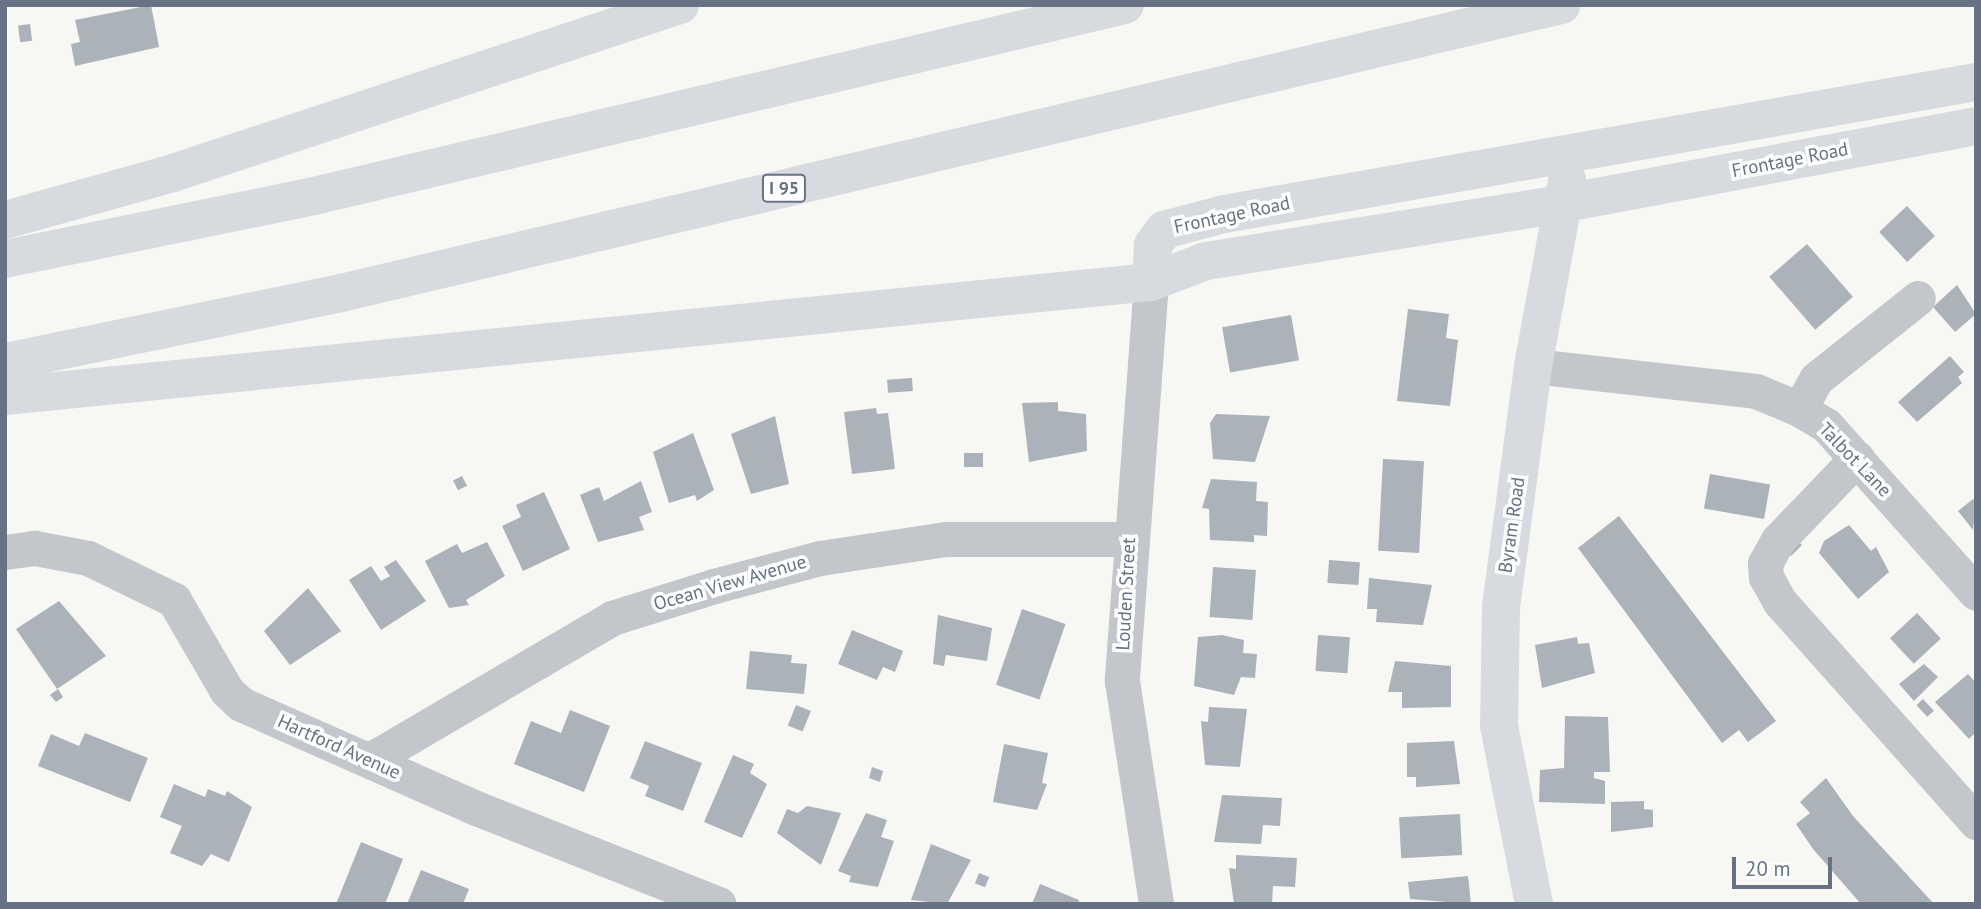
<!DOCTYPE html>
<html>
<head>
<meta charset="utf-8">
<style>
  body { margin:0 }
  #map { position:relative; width:1981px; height:909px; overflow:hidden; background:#f7f7f4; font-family:"PT Sans",sans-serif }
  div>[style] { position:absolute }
  .building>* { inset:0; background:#acb2b9; transform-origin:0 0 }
  .minor>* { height:35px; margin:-17.5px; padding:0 17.5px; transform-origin:17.5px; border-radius:17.5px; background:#c3c6ca }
  .major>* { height:38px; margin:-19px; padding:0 19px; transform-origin:19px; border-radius:19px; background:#d7dadf }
  .highway>* { height:38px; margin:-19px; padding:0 19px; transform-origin:19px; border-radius:19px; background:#d7dadf }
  span { translate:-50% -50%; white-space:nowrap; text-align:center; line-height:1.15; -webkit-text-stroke:7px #fff; paint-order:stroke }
  .shield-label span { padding:2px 5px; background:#fff; border:2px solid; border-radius:5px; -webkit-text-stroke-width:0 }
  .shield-label { font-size:18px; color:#677285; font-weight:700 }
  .street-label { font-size:19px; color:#677285 }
  .frame { position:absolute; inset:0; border:7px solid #677285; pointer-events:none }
  .scale { position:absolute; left:1732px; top:857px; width:100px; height:32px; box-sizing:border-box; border:4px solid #677285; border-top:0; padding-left:9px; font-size:21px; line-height:24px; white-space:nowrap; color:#677285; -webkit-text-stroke:5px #fff; paint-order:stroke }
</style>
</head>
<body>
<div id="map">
  <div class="building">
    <div style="clip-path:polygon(151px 5px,159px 47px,75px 66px,71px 44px,80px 42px,75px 20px)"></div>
    <div style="left:30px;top:24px;width:17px;height:12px;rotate:83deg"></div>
    <div style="left:1907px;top:206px;width:41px;height:38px;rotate:47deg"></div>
    <div style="left:1807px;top:244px;width:70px;height:50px;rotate:49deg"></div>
    <div style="clip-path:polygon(1957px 285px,1976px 314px,1955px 332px,1933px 307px)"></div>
    <div style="clip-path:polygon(1408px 309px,1449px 314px,1446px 338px,1458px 340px,1450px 406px,1397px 401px)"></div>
    <div style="left:1291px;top:315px;width:46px;height:70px;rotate:80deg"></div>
    <div style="clip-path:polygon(1950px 356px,1964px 372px,1958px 377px,1962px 383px,1917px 422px,1898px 402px)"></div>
    <div style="left:912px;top:378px;width:13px;height:25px;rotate:86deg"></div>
    <div style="clip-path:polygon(1058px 402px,1058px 411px,1086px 414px,1087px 451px,1029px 462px,1022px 403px)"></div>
    <div style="clip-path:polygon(876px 408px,877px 414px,888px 413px,895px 469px,852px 474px,844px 412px)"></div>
    <div style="clip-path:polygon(1216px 414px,1270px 416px,1255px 462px,1213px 459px,1210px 423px)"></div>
    <div style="clip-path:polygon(775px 416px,789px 484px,751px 494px,731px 434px)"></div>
    <div style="clip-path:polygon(693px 433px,714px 490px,697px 501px,695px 495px,669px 503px,653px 452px)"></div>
    <div style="left:964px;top:453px;width:19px;height:14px"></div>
    <div style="left:1383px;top:459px;width:41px;height:92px;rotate:3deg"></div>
    <div style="left:1710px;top:474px;width:61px;height:35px;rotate:10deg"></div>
    <div style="left:462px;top:476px;width:11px;height:10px;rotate:63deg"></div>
    <div style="clip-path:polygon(1211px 479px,1257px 482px,1256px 501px,1268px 502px,1267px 536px,1254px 535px,1254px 542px,1210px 540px,1209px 509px,1202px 508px)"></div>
    <div style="clip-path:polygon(641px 481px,652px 512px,639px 517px,644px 530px,598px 542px,580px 495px,599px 487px,604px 501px)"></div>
    <div style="clip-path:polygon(544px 492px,570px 549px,523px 571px,502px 526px,521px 517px,516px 505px)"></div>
    <div style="clip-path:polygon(1973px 499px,1976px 503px,1973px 530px,1958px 511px)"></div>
    <div style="clip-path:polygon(1619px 516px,1776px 721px,1748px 742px,1739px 730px,1722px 743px,1578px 548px)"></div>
    <div style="clip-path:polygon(1849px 525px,1871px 551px,1876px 547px,1889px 572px,1858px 599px,1819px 553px,1824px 541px)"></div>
    <div style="clip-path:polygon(487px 542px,505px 576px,466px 600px,469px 605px,449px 608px,425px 561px,457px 544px,462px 553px)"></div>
    <div style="clip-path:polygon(1799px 542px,1802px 545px,1791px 556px,1788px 554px)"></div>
    <div style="clip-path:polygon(396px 560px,426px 601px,381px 630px,349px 580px,371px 566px,381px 581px,390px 576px,384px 567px)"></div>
    <div style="left:1329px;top:560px;width:31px;height:23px;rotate:4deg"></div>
    <div style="left:1213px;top:567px;width:43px;height:50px;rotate:4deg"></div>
    <div style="clip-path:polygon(1369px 578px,1432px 585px,1423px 625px,1376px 622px,1377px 609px,1367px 609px)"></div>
    <div style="clip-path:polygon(308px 588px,341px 631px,290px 665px,264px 631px)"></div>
    <div style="clip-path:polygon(59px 601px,106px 656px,57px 689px,16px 629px)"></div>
    <div style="left:1022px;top:609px;width:46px;height:80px;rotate:19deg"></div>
    <div style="left:1917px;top:613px;width:35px;height:37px;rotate:47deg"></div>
    <div style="clip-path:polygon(938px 615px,992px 628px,987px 661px,946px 655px,944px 666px,933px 664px)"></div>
    <div style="clip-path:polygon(852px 630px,903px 651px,895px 672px,883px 667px,877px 680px,838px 664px)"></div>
    <div style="clip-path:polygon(1222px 635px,1244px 640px,1243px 653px,1257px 654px,1255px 678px,1241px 677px,1234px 695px,1194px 686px,1198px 637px)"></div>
    <div style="left:1318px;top:635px;width:32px;height:36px;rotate:4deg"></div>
    <div style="clip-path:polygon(1577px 637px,1578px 644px,1589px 643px,1595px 673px,1542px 688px,1535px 645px)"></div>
    <div style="clip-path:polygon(750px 651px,792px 655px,791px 663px,807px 664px,804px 694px,746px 689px)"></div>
    <div style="clip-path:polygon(1395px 661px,1451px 666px,1451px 707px,1402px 708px,1402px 692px,1388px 692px)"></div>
    <div style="clip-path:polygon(1924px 664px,1938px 677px,1914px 701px,1899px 684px)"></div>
    <div style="clip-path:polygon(1968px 674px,1976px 683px,1976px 732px,1969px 739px,1935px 702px)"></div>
    <div style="clip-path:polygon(58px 689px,63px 697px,56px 702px,50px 695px)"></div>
    <div style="left:1923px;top:699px;width:16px;height:9px;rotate:47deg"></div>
    <div style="left:796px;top:705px;width:16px;height:22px;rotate:22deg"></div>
    <div style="clip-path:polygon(1209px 707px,1247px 709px,1240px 767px,1205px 765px,1201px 721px,1208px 722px)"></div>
    <div style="clip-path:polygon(570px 710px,610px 726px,584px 792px,514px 764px,531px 721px,561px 733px)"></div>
    <div style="clip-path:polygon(1565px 716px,1608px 717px,1610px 772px,1594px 772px,1594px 778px,1605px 781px,1605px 804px,1539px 802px,1540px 770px,1564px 768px)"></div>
    <div style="clip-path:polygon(85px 733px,148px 758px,130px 802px,38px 766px,51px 734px,79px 746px)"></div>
    <div style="clip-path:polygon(645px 741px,702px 763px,683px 811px,645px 796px,649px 786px,630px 778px)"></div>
    <div style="clip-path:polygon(1454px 741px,1460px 784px,1416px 787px,1416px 777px,1407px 777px,1407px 743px)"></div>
    <div style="clip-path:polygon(1004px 744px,1048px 753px,1042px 783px,1047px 784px,1037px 810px,993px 802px)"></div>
    <div style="clip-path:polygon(733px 755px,754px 764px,750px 773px,767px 784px,742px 838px,704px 822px)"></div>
    <div style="clip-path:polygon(872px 767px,883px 771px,880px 782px,869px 778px)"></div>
    <div style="clip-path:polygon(1826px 778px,1853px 816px,1934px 904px,1861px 904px,1813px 849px,1796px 824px,1810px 813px,1800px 802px)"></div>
    <div style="clip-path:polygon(174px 784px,205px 797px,208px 789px,225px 796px,227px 791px,252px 807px,229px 862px,211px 854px,202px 866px,170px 853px,182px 826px,160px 817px)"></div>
    <div style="clip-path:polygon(1222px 795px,1282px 798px,1280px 826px,1263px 825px,1261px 844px,1214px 842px)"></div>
    <div style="clip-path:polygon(1644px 801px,1644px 809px,1653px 810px,1653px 827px,1611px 832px,1611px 802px)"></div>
    <div style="clip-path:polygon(807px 806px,841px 813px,821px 865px,777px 833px,787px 809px,798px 813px)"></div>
    <div style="clip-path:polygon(866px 813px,887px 820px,881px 837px,894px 841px,878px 887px,849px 882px,851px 876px,838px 871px)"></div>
    <div style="left:1460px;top:814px;width:41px;height:61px;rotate:87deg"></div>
    <div style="clip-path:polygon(361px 842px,403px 859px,385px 904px,336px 904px)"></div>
    <div style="clip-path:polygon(931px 844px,971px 860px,947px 904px,911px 900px)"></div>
    <div style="clip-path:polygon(1236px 855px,1297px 858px,1295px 887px,1273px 886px,1272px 904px,1234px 904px,1229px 868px,1236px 869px)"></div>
    <div style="clip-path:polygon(421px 870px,469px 889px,463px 904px,407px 904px)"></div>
    <div style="left:979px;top:873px;width:11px;height:11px;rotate:22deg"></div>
    <div style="clip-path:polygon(1468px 876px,1471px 904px,1410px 899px,1408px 882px)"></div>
    <div style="clip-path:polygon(1040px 884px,1079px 900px,1078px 904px,1032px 904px)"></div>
  </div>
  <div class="minor">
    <div style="left:1151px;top:282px;width:400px;rotate:94.2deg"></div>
    <div style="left:1122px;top:681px;width:226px;rotate:81.3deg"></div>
    <div style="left:1533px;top:366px;width:224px;rotate:6.4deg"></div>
    <div style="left:1756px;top:391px;width:47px;rotate:22.7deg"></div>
    <div style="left:1799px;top:409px;width:31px;rotate:31deg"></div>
    <div style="left:1826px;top:425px;width:225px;rotate:48.2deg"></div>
    <div style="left:1799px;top:409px;width:34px;rotate:-60deg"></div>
    <div style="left:1816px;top:379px;width:130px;rotate:-38.5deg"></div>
    <div style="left:1857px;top:458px;width:114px;rotate:133.9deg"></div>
    <div style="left:1778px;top:540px;width:26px;rotate:119deg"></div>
    <div style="left:1765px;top:563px;width:14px;rotate:86deg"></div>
    <div style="left:1766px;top:577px;width:29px;rotate:61deg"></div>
    <div style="left:1780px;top:602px;width:295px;rotate:48.3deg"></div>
    <div style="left:5px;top:552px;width:30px;rotate:-8deg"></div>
    <div style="left:35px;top:548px;width:54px;rotate:10.7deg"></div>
    <div style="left:88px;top:558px;width:96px;rotate:26deg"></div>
    <div style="left:174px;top:600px;width:105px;rotate:59.8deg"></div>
    <div style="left:227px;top:691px;width:19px;rotate:43deg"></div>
    <div style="left:241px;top:704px;width:257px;rotate:23.9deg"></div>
    <div style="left:476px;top:808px;width:261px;rotate:21.6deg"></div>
    <div style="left:370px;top:760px;width:281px;rotate:-30.4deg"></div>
    <div style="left:612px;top:618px;width:107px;rotate:-17.4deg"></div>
    <div style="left:714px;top:586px;width:110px;rotate:-14.8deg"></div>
    <div style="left:820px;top:558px;width:127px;rotate:-8.6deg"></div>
    <div style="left:946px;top:539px;width:182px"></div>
  </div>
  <div class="major">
    <div style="left:1976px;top:82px;width:763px;rotate:170.04deg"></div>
    <div style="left:1224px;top:214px;width:62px;rotate:165.1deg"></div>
    <div style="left:1164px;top:230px;width:19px;rotate:126deg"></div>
    <div style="left:1153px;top:245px;width:37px;rotate:93deg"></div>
    <div style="left:1151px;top:282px;width:59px;rotate:-20.9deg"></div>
    <div style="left:1206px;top:261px;width:359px;rotate:-9.1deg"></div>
    <div style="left:1560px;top:204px;width:423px;rotate:-10.6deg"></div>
    <div style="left:1534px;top:904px;width:182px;rotate:-101.1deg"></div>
    <div style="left:1499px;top:725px;width:118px;rotate:-89deg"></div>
    <div style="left:1501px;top:607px;width:243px;rotate:-82.4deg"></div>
    <div style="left:1533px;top:366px;width:189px;rotate:-79.6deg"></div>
  </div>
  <div class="highway">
    <div style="left:5px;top:220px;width:174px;rotate:-15.6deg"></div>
    <div style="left:173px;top:173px;width:534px;rotate:-18.33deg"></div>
    <div style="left:5px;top:259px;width:315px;rotate:-11.5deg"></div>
    <div style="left:314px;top:196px;width:833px;rotate:-13.25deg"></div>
    <div style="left:5px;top:362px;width:343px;rotate:-11.6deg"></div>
    <div style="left:341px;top:293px;width:1254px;rotate:-13.28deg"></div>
    <div style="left:5px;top:396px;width:1152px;rotate:-5.68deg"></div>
  </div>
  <div class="shield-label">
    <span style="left:784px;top:188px">I 95</span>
  </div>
  <div class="street-label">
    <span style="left:1790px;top:160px;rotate:-11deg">Frontage Road</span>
    <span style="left:1232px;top:215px;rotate:-12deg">Frontage Road</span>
    <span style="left:1855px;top:460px;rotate:46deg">Talbot Lane</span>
    <span style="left:1512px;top:525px;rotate:-82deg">Byram Road</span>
    <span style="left:730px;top:583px;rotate:-16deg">Ocean View Avenue</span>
    <span style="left:1126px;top:594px;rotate:-87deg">Louden Street</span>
    <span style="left:339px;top:747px;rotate:24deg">Hartford Avenue</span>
  </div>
  <div class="frame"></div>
  <div class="scale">20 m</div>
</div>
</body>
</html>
